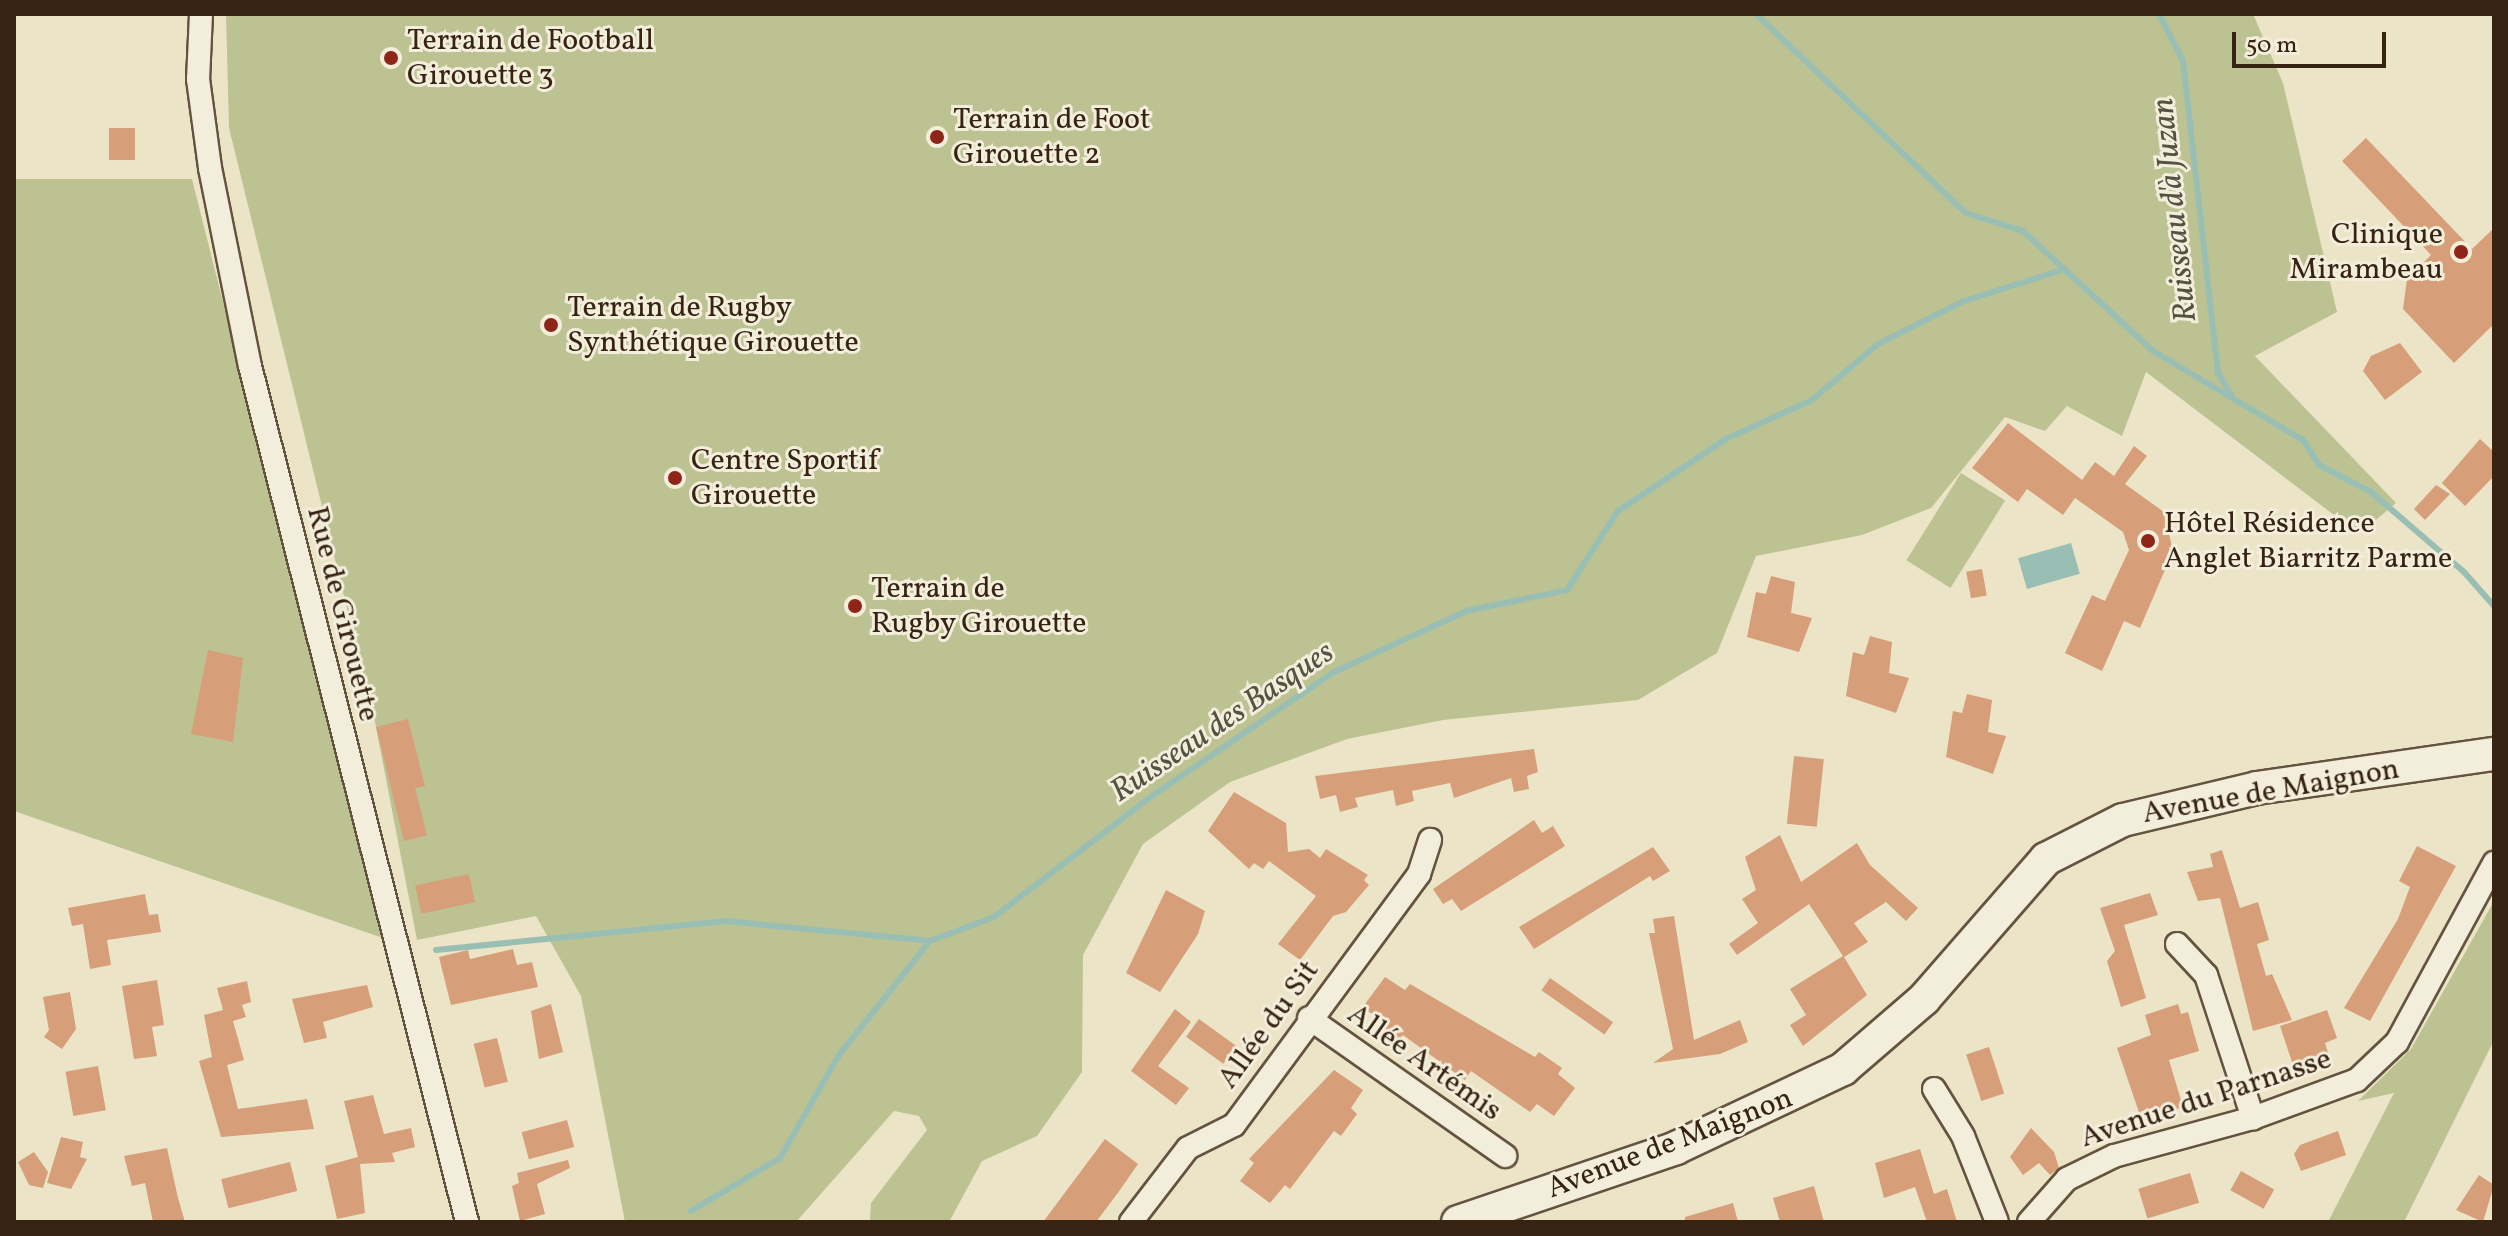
<!DOCTYPE html>
<html>
<head>
<meta charset="utf-8">
<style>
  body { margin:0 }
  #map { position:relative; width:2508px; height:1236px; overflow:hidden; background:#ece4c7; font-family:Vollkorn,serif }
  div>[style] { position:absolute }
  .green>* { inset:0; background:#bdc292; transform-origin:0 0 }
  .water>* { inset:0; background:#99bfb4; transform-origin:0 0 }
  .stream>* { height:6px; margin:-3px; padding:0 3px; transform-origin:3px; border-radius:3px; background:#99bfb4 }
  .building>* { inset:0; background:#d69e79; transform-origin:0 0 }
  .roads { filter:drop-shadow(2px 0 #64533f) drop-shadow(-2px 0 #64533f) drop-shadow(0 2px #64533f) drop-shadow(0 -2px #64533f) }
  .street>* { height:22px; margin:-11px; padding:0 11px; transform-origin:11px; border-radius:11px; background:#f3eddb }
  .secondary>* { height:32px; margin:-16px; padding:0 16px; transform-origin:16px; border-radius:16px; background:#f3eddb }
  .dots>* { width:22px; height:22px; translate:-50% -50%; box-sizing:border-box; border:4px solid #f3eddb; border-radius:50% }
  span { translate:-50% -50%; white-space:nowrap; text-align:center; line-height:1.15; -webkit-text-stroke:6px #f3eddb; paint-order:stroke }
  .poi-label { font-size:30px; color:#362312 }
  .left { translate:0 -50%; text-align:left }
  .right { translate:-100% -50%; text-align:right }
  .street-label { font-size:30px; color:#362312 }
  .water-label { font-size:32px; color:#545243; font-style:italic }
  .frame { position:absolute; inset:0; border:16px solid #362312; pointer-events:none }
  .scale { position:absolute; left:2232px; top:32px; width:154px; height:36px; box-sizing:border-box; border:4px solid #362312; border-top:0; padding-left:10px; font-size:24px; line-height:28px; white-space:nowrap; color:#362312; -webkit-text-stroke:6px #f3eddb; paint-order:stroke }
</style>
</head>
<body>
<div id="map">
  <div class="green">
    <div style="clip-path:polygon(226px 14px,2253px 14px,2283px 83px,2337px 312px,2255px 356px,2396px 503px,2359px 534px,2146px 372px,2122px 436px,2067px 406px,2045px 431px,2005px 417px,1931px 508px,1862px 535px,1756px 556px,1717px 653px,1638px 700px,1443px 720px,1347px 739px,1230px 782px,1143px 844px,1083px 955px,1082px 1072px,1037px 1136px,982px 1161px,949px 1222px,870px 1222px,871px 1203px,927px 1130px,919px 1116px,894px 1111px,796px 1222px,625px 1222px,581px 996px,536px 916px,417px 940px,375px 722px,229px 128px)"></div>
    <div style="clip-path:polygon(14px 179px,192px 179px,383px 938px,14px 811px)"></div>
    <div style="left:1961px;top:473px;width:52px;height:103px;rotate:32deg"></div>
    <div style="clip-path:polygon(2494px 901px,2494px 1040px,2404px 1222px,2328px 1222px,2394px 1093px,2358px 1101px,2411px 1049px)"></div>
  </div>
  <div class="water">
    <div style="left:2071px;top:543px;width:32px;height:55px;rotate:74deg"></div>
  </div>
  <div class="stream">
    <div style="left:1756px;top:14px;width:289px;rotate:43.5deg"></div>
    <div style="left:1966px;top:213px;width:60px;rotate:17.5deg"></div>
    <div style="left:2023px;top:231px;width:177px;rotate:42.7deg"></div>
    <div style="left:2153px;top:351px;width:174px;rotate:30.7deg"></div>
    <div style="left:2303px;top:440px;width:30px;rotate:57deg"></div>
    <div style="left:2319px;top:465px;width:59px;rotate:27.4deg"></div>
    <div style="left:2371px;top:492px;width:123px;rotate:40.7deg"></div>
    <div style="left:2464px;top:572px;width:45px;rotate:48.6deg"></div>
    <div style="left:2159px;top:14px;width:53px;rotate:62.9deg"></div>
    <div style="left:2183px;top:61px;width:314px;rotate:83.6deg"></div>
    <div style="left:2218px;top:373px;width:26px;rotate:59deg"></div>
    <div style="left:436px;top:950px;width:289px;rotate:-5.7deg"></div>
    <div style="left:724px;top:921px;width:207px;rotate:5.5deg"></div>
    <div style="left:691px;top:1211px;width:104px;rotate:-30.8deg"></div>
    <div style="left:780px;top:1158px;width:119px;rotate:-60.2deg"></div>
    <div style="left:839px;top:1055px;width:146px;rotate:-51.4deg"></div>
    <div style="left:930px;top:941px;width:68px;rotate:-20.6deg"></div>
    <div style="left:994px;top:917px;width:195px;rotate:-37.5deg"></div>
    <div style="left:1149px;top:798px;width:222px;rotate:-34.3deg"></div>
    <div style="left:1332px;top:673px;width:148px;rotate:-24.8deg"></div>
    <div style="left:1466px;top:611px;width:103px;rotate:-11.7deg"></div>
    <div style="left:1567px;top:590px;width:94px;rotate:-57.2deg"></div>
    <div style="left:1618px;top:511px;width:130px;rotate:-33.7deg"></div>
    <div style="left:1726px;top:439px;width:94px;rotate:-24.4deg"></div>
    <div style="left:1812px;top:400px;width:87px;rotate:-40.3deg"></div>
    <div style="left:1878px;top:344px;width:96px;rotate:-26.6deg"></div>
    <div style="left:1964px;top:301px;width:106px;rotate:-17.6deg"></div>
  </div>
  <div class="building">
    <div style="left:109px;top:128px;width:26px;height:32px"></div>
    <div style="clip-path:polygon(2366px 138px,2472px 249px,2494px 228px,2494px 324px,2454px 363px,2403px 309px,2407px 279px,2431px 255px,2342px 161px)"></div>
    <div style="clip-path:polygon(2400px 343px,2422px 372px,2385px 400px,2363px 371px,2371px 356px)"></div>
    <div style="clip-path:polygon(2008px 423px,2082px 480px,2095px 462px,2114px 476px,2134px 446px,2147px 456px,2125px 484px,2164px 512px,2173px 551px,2140px 628px,2124px 621px,2102px 671px,2065px 653px,2092px 595px,2105px 601px,2129px 550px,2123px 532px,2075px 498px,2063px 515px,2027px 489px,2018px 502px,1972px 468px)"></div>
    <div style="clip-path:polygon(2480px 439px,2494px 452px,2494px 476px,2465px 506px,2442px 483px)"></div>
    <div style="clip-path:polygon(2436px 485px,2450px 494px,2425px 520px,2414px 509px)"></div>
    <div style="left:1982px;top:569px;width:27px;height:16px;rotate:80deg"></div>
    <div style="clip-path:polygon(1771px 576px,1795px 582px,1791px 613px,1812px 618px,1799px 652px,1747px 637px,1756px 592px,1766px 594px)"></div>
    <div style="clip-path:polygon(1870px 636px,1892px 642px,1889px 673px,1909px 678px,1896px 713px,1846px 696px,1853px 652px,1864px 655px)"></div>
    <div style="clip-path:polygon(208px 650px,243px 658px,233px 742px,191px 734px)"></div>
    <div style="clip-path:polygon(1967px 694px,1992px 700px,1988px 732px,2006px 736px,1993px 774px,1946px 757px,1953px 711px,1962px 713px)"></div>
    <div style="clip-path:polygon(408px 719px,425px 786px,415px 788px,427px 835px,404px 841px,376px 727px)"></div>
    <div style="clip-path:polygon(1534px 749px,1538px 772px,1527px 776px,1529px 789px,1514px 792px,1511px 778px,1454px 798px,1450px 783px,1412px 791px,1414px 801px,1396px 806px,1393px 790px,1355px 798px,1358px 807px,1340px 812px,1336px 795px,1320px 799px,1315px 776px)"></div>
    <div style="left:1794px;top:756px;width:30px;height:68px;rotate:6deg"></div>
    <div style="clip-path:polygon(1234px 792px,1286px 823px,1288px 852px,1309px 849px,1320px 858px,1326px 849px,1368px 875px,1364px 880px,1369px 885px,1346px 912px,1333px 916px,1300px 960px,1278px 944px,1316px 896px,1269px 861px,1263px 869px,1254px 863px,1249px 869px,1208px 831px)"></div>
    <div style="clip-path:polygon(1534px 820px,1542px 833px,1553px 826px,1565px 846px,1461px 911px,1452px 899px,1443px 904px,1433px 889px)"></div>
    <div style="clip-path:polygon(1780px 835px,1801px 882px,1857px 843px,1870px 865px,1918px 908px,1906px 921px,1886px 902px,1854px 923px,1868px 942px,1844px 957px,1867px 995px,1803px 1046px,1790px 1025px,1806px 1015px,1790px 989px,1843px 956px,1809px 904px,1737px 955px,1729px 944px,1758px 923px,1742px 899px,1756px 890px,1745px 857px)"></div>
    <div style="clip-path:polygon(2417px 846px,2456px 866px,2370px 1021px,2344px 1008px,2398px 919px,2410px 887px,2399px 881px)"></div>
    <div style="clip-path:polygon(1653px 847px,1670px 871px,1653px 881px,1650px 876px,1534px 949px,1519px 927px)"></div>
    <div style="clip-path:polygon(2222px 850px,2240px 908px,2258px 902px,2269px 940px,2257px 944px,2266px 976px,2272px 974px,2292px 1020px,2253px 1031px,2220px 898px,2198px 901px,2187px 872px,2213px 867px,2210px 854px)"></div>
    <div style="left:469px;top:874px;width:29px;height:55px;rotate:78deg"></div>
    <div style="clip-path:polygon(1166px 890px,1205px 911px,1198px 934px,1160px 992px,1126px 973px)"></div>
    <div style="clip-path:polygon(2150px 893px,2158px 915px,2124px 925px,2146px 998px,2121px 1007px,2107px 961px,2115px 951px,2100px 908px)"></div>
    <div style="clip-path:polygon(145px 894px,149px 915px,158px 914px,161px 932px,107px 940px,111px 965px,90px 969px,83px 924px,72px 926px,68px 908px)"></div>
    <div style="clip-path:polygon(1674px 916px,1694px 1040px,1740px 1020px,1748px 1042px,1720px 1054px,1653px 1063px,1673px 1049px,1649px 933px,1655px 933px,1653px 919px)"></div>
    <div style="clip-path:polygon(513px 949px,517px 965px,532px 962px,538px 987px,451px 1005px,439px 957px,468px 950px,470px 959px)"></div>
    <div style="clip-path:polygon(1385px 977px,1405px 990px,1410px 984px,1535px 1057px,1539px 1052px,1562px 1068px,1558px 1074px,1575px 1088px,1554px 1116px,1537px 1104px,1530px 1112px,1471px 1071px,1465px 1080px,1403px 1035px,1396px 1044px,1376px 1030px,1383px 1020px,1362px 1008px)"></div>
    <div style="left:1550px;top:978px;width:77px;height:15px;rotate:35deg"></div>
    <div style="clip-path:polygon(157px 980px,164px 1025px,152px 1027px,157px 1056px,134px 1059px,122px 986px)"></div>
    <div style="clip-path:polygon(247px 981px,251px 1002px,242px 1005px,246px 1017px,233px 1021px,244px 1060px,227px 1065px,238px 1109px,307px 1099px,314px 1129px,221px 1137px,199px 1061px,212px 1057px,204px 1015px,223px 1010px,217px 988px)"></div>
    <div style="clip-path:polygon(367px 985px,373px 1007px,323px 1022px,327px 1038px,304px 1043px,292px 999px)"></div>
    <div style="clip-path:polygon(70px 992px,76px 1029px,62px 1049px,44px 1037px,49px 1030px,43px 997px)"></div>
    <div style="clip-path:polygon(551px 1004px,563px 1052px,539px 1059px,531px 1011px)"></div>
    <div style="clip-path:polygon(2178px 1004px,2181px 1014px,2188px 1012px,2199px 1051px,2169px 1060px,2183px 1107px,2142px 1121px,2117px 1048px,2151px 1035px,2145px 1015px)"></div>
    <div style="clip-path:polygon(1175px 1009px,1191px 1022px,1158px 1066px,1189px 1088px,1176px 1105px,1131px 1071px)"></div>
    <div style="clip-path:polygon(2327px 1010px,2337px 1038px,2325px 1043px,2330px 1059px,2295px 1071px,2280px 1026px)"></div>
    <div style="left:1199px;top:1019px;width:46px;height:22px;rotate:36deg"></div>
    <div style="left:497px;top:1038px;width:45px;height:24px;rotate:76deg"></div>
    <div style="left:1989px;top:1047px;width:49px;height:24px;rotate:72deg"></div>
    <div style="left:98px;top:1066px;width:45px;height:33px;rotate:80deg"></div>
    <div style="clip-path:polygon(1334px 1070px,1363px 1090px,1351px 1108px,1357px 1114px,1341px 1136px,1334px 1131px,1290px 1189px,1285px 1185px,1270px 1203px,1240px 1181px,1254px 1163px,1249px 1159px)"></div>
    <div style="clip-path:polygon(373px 1095px,384px 1134px,411px 1128px,415px 1147px,392px 1153px,395px 1162px,360px 1164px,365px 1213px,337px 1219px,325px 1166px,358px 1157px,344px 1101px)"></div>
    <div style="left:567px;top:1120px;width:28px;height:47px;rotate:75deg"></div>
    <div style="clip-path:polygon(2031px 1128px,2054px 1152px,2059px 1168px,2050px 1175px,2039px 1163px,2023px 1175px,2010px 1157px)"></div>
    <div style="clip-path:polygon(2338px 1131px,2346px 1155px,2301px 1171px,2294px 1154px,2300px 1145px)"></div>
    <div style="clip-path:polygon(61px 1137px,83px 1142px,80px 1157px,87px 1159px,71px 1189px,47px 1183px)"></div>
    <div style="clip-path:polygon(1105px 1139px,1138px 1164px,1120px 1190px,1096px 1222px,1043px 1222px)"></div>
    <div style="clip-path:polygon(167px 1148px,178px 1198px,185px 1222px,153px 1222px,145px 1183px,132px 1186px,124px 1156px)"></div>
    <div style="clip-path:polygon(1920px 1149px,1934px 1194px,1947px 1189px,1957px 1222px,1927px 1222px,1915px 1187px,1884px 1198px,1875px 1163px)"></div>
    <div style="clip-path:polygon(34px 1152px,48px 1172px,43px 1188px,29px 1185px,18px 1162px)"></div>
    <div style="clip-path:polygon(568px 1160px,570px 1168px,537px 1184px,545px 1214px,520px 1221px,512px 1186px,519px 1183px,517px 1173px)"></div>
    <div style="left:290px;top:1162px;width:30px;height:71px;rotate:76deg"></div>
    <div style="left:2241px;top:1171px;width:38px;height:22px;rotate:29deg"></div>
    <div style="left:2190px;top:1173px;width:31px;height:54px;rotate:73deg"></div>
    <div style="clip-path:polygon(2479px 1175px,2494px 1185px,2483px 1222px,2456px 1210px)"></div>
    <div style="clip-path:polygon(1814px 1186px,1824px 1222px,1780px 1222px,1773px 1198px)"></div>
    <div style="clip-path:polygon(1733px 1203px,1738px 1222px,1685px 1222px,1685px 1217px)"></div>
  </div>
  <div class="roads">
    <div class="street">
      <div style="left:201px;top:14px;width:65px;rotate:92.6deg"></div>
      <div style="left:198px;top:79px;width:90px;rotate:82.3deg"></div>
      <div style="left:210px;top:168px;width:202px;rotate:78.6deg"></div>
      <div style="left:250px;top:366px;width:883px;rotate:75.77deg"></div>
      <div style="left:2177px;top:944px;width:42px;rotate:46.9deg"></div>
      <div style="left:2206px;top:975px;width:151px;rotate:71.8deg"></div>
      <div style="left:1309px;top:1018px;width:240px;rotate:35.1deg"></div>
      <div style="left:1934px;top:1089px;width:55px;rotate:58.3deg"></div>
      <div style="left:1963px;top:1136px;width:92px;rotate:68.4deg"></div>
      <div style="left:1131px;top:1222px;width:93px;rotate:-52.4deg"></div>
      <div style="left:1188px;top:1148px;width:51px;rotate:-26.6deg"></div>
      <div style="left:1234px;top:1125px;width:312px;rotate:-53.6deg"></div>
      <div style="left:1419px;top:874px;width:36px;rotate:-72deg"></div>
      <div style="left:2029px;top:1222px;width:57px;rotate:-48.5deg"></div>
      <div style="left:2067px;top:1179px;width:52px;rotate:-26.1deg"></div>
      <div style="left:2114px;top:1156px;width:144px;rotate:-15.3deg"></div>
      <div style="left:2253px;top:1118px;width:111px;rotate:-20.1deg"></div>
      <div style="left:2357px;top:1080px;width:55px;rotate:-43.5deg"></div>
      <div style="left:2397px;top:1042px;width:204px;rotate:-61.5deg"></div>
    </div>
    <div class="secondary">
      <div style="left:1458px;top:1222px;width:230px;rotate:-18.7deg"></div>
      <div style="left:1676px;top:1148px;width:185px;rotate:-25.3deg"></div>
      <div style="left:1843px;top:1069px;width:107px;rotate:-40.8deg"></div>
      <div style="left:1924px;top:999px;width:186px;rotate:-48.9deg"></div>
      <div style="left:2046px;top:859px;width:86px;rotate:-26.9deg"></div>
      <div style="left:2123px;top:820px;width:138px;rotate:-13.4deg"></div>
      <div style="left:2257px;top:788px;width:239px;rotate:-8.2deg"></div>
    </div>
  </div>
  <div class="dots">
    <div style="left:391px;top:58px;background:#8f2418"></div>
    <div style="left:937px;top:137px;background:#8f2418"></div>
    <div style="left:2461px;top:252px;background:#8f2418"></div>
    <div style="left:551px;top:325px;background:#8f2418"></div>
    <div style="left:675px;top:478px;background:#8f2418"></div>
    <div style="left:2148px;top:541px;background:#8f2418"></div>
    <div style="left:855px;top:606px;background:#8f2418"></div>
  </div>
  <div class="poi-label">
    <span class="left" style="left:407px;top:58px">Terrain de Football<br>Girouette 3</span>
    <span class="left" style="left:953px;top:137px">Terrain de Foot<br>Girouette 2</span>
    <span class="right" style="left:2443px;top:252px">Clinique<br>Mirambeau</span>
    <span class="left" style="left:567px;top:325px">Terrain de Rugby<br>Synthétique Girouette</span>
    <span class="left" style="left:691px;top:478px">Centre Sportif<br>Girouette</span>
    <span class="left" style="left:2164px;top:541px">Hôtel Résidence<br>Anglet Biarritz Parme</span>
    <span class="left" style="left:871px;top:606px">Terrain de<br>Rugby Girouette</span>
  </div>
  <div class="street-label">
    <span style="left:342px;top:614px;rotate:76deg">Rue de Girouette</span>
    <span style="left:2271px;top:792px;rotate:-10deg">Avenue de Maignon</span>
    <span style="left:1269px;top:1025px;rotate:-54deg">Allée du Sit</span>
    <span style="left:1424px;top:1063px;rotate:35deg">Allée Artémis</span>
    <span style="left:2206px;top:1099px;rotate:-18deg">Avenue du Parnasse</span>
    <span style="left:1670px;top:1144px;rotate:-21deg">Avenue de Maignon</span>
  </div>
  <div class="water-label">
    <span style="left:2176px;top:210px;rotate:-96deg">Ruisseau d'à Juzan</span>
    <span style="left:1223px;top:723px;rotate:-34deg">Ruisseau des Basques</span>
  </div>
  <div class="frame"></div>
  <div class="scale">50 m</div>
</div>
</body>
</html>
